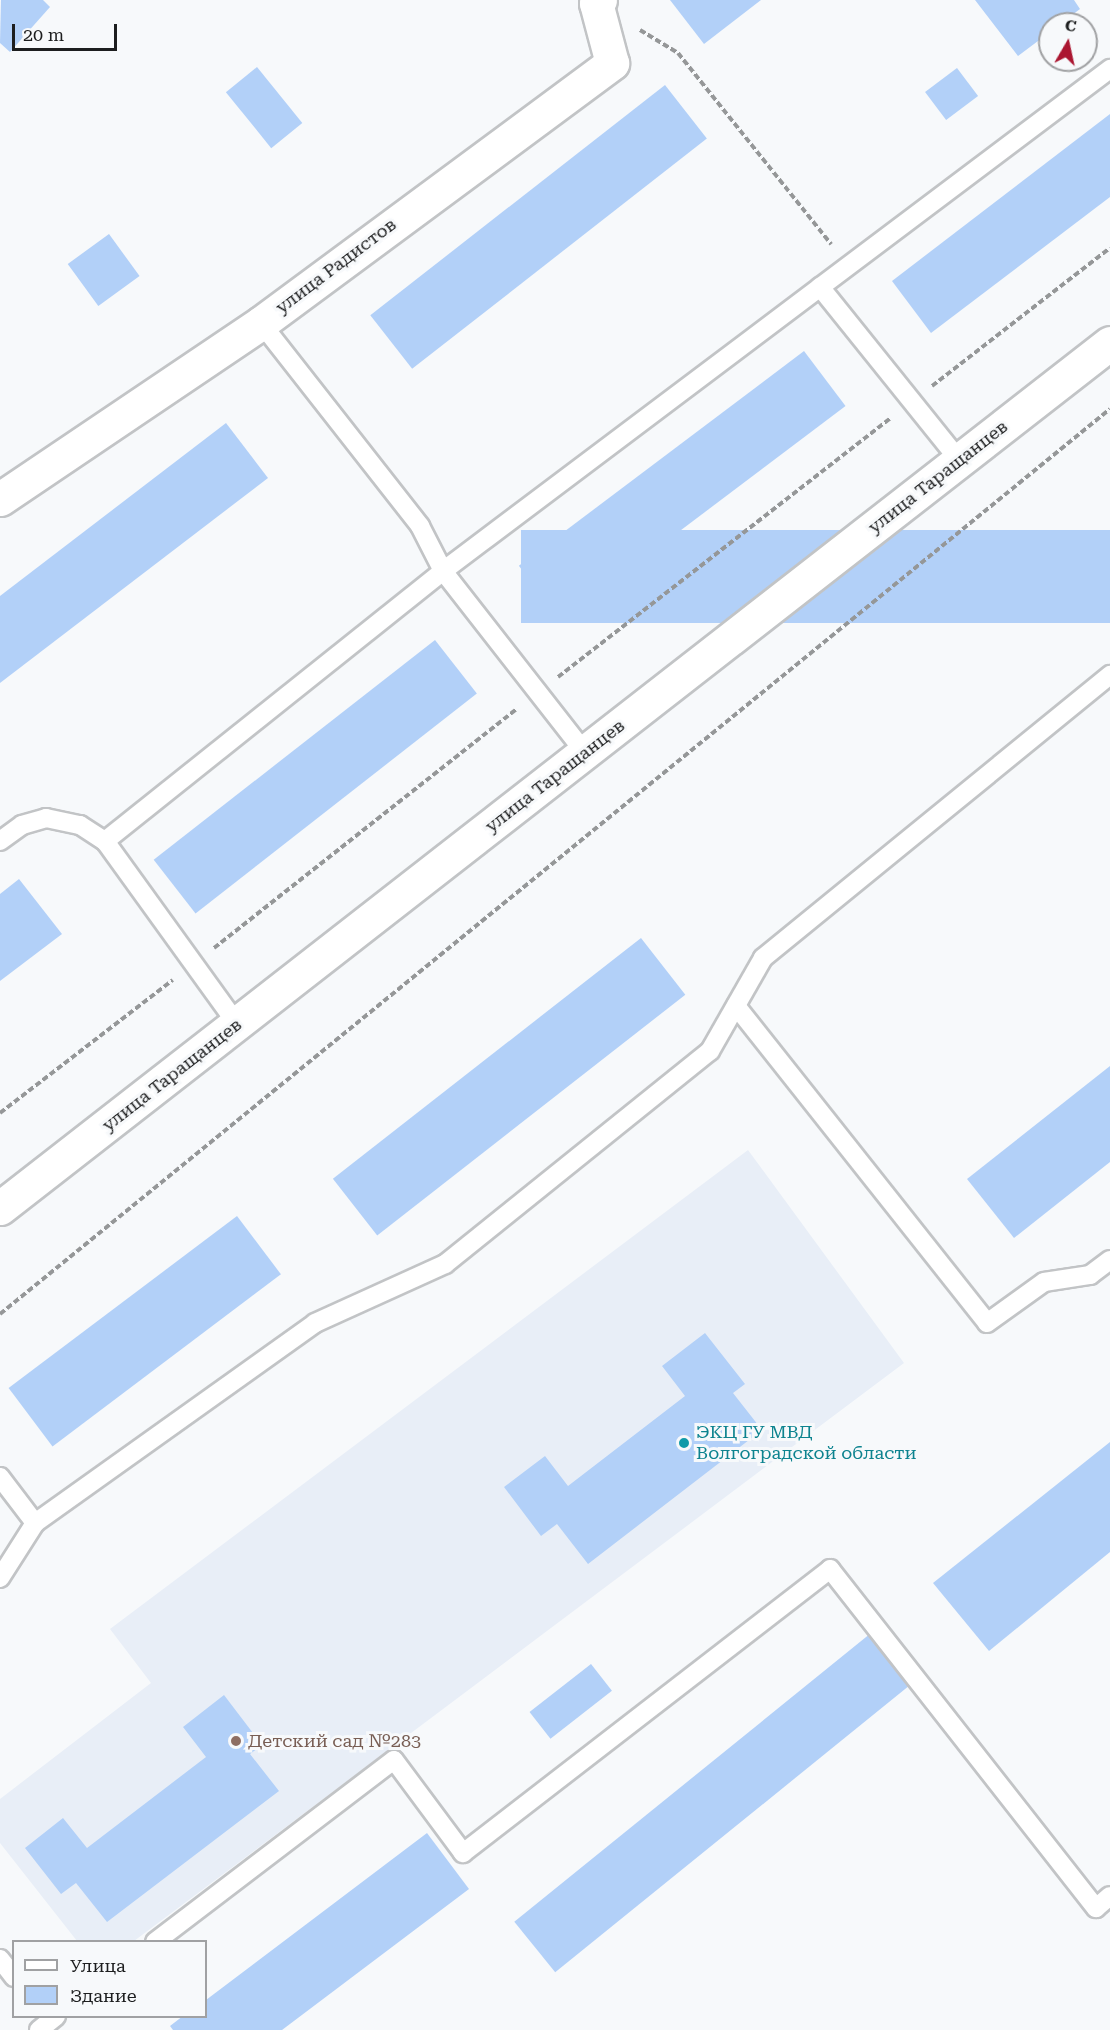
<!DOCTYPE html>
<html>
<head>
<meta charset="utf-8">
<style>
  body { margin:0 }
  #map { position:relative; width:1110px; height:2030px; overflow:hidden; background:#f7f9fb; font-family:"Roboto Serif",serif }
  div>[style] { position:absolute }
  .built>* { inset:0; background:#e8eef7 }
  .building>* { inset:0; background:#b2d0f8; transform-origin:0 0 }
  .path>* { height:4px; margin-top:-2px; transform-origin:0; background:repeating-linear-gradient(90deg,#959798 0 6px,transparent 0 9px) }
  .roads { filter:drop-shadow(2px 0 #c2c4c6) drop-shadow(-2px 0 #c2c4c6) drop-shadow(0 2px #c2c4c6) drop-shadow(0 -2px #c2c4c6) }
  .lane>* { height:18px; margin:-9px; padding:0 9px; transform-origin:9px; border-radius:9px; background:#fff }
  .street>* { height:33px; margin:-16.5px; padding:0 16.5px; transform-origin:16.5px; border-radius:16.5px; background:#fff }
  .secondary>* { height:33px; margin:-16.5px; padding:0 16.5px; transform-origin:16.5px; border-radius:16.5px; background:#fff }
  .dots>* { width:16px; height:16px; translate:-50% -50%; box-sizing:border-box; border:3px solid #f7f9fb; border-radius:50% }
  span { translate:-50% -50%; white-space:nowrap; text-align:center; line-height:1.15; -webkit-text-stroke:6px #f7f9fb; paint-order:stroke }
  .street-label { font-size:18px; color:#1d1e1f }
  .culture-label { font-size:18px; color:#0d838f }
  .left { translate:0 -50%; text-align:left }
  .education-label { font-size:18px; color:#785e54 }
  .legend { position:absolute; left:12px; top:1940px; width:195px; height:78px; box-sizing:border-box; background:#f7f9fb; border:2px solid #a0a1a3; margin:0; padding:8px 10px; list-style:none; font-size:18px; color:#1d1e1f }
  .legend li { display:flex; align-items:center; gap:12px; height:30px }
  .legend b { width:30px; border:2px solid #a0a1a3 }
  .north { position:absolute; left:1038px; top:12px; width:60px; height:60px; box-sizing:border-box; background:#f7f9fb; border:2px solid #a0a1a3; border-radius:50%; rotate:9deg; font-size:16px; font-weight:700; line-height:24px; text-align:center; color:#1d1e1f }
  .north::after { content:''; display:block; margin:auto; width:21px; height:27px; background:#ab1631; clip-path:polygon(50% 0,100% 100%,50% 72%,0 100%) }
  .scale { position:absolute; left:12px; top:24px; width:105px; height:27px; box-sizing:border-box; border:3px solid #1d1e1f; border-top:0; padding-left:8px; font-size:18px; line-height:21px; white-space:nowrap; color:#1d1e1f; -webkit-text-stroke:4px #f7f9fb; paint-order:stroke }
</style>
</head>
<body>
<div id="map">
  <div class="built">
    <div style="clip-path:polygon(748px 1150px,904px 1363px,134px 1941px,77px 1941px,0 1843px,0 1799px,151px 1683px,110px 1629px)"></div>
  </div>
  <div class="building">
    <div style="clip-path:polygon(1px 0,43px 0,50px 7px,10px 52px,0 43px)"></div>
    <div style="clip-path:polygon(670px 0,761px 0,704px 44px)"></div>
    <div style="clip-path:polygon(975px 0,1074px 0,1080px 9px,1060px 24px,1050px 24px,1050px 32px,1018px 56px)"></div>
    <div style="left:257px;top:67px;width:72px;height:40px;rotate:51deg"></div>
    <div style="left:957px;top:68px;width:35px;height:40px;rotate:53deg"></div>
    <div style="left:665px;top:85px;width:68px;height:374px;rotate:52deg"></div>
    <div style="clip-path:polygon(1110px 114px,1110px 197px,931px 333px,892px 281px)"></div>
    <div style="left:109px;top:234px;width:52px;height:51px;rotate:54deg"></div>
    <div style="left:804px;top:351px;width:69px;height:357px;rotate:53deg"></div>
    <div style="clip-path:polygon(226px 423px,268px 478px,0 683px,0 596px)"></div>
    <div style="left:1110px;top:530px;width:93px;height:589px;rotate:90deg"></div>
    <div style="left:435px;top:640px;width:68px;height:357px;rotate:52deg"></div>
    <div style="clip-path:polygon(19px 879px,62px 934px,0 981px,0 894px)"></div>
    <div style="left:641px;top:938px;width:72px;height:391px;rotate:52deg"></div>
    <div style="clip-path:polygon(1110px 1066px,1110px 1162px,1014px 1238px,967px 1179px)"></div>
    <div style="left:237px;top:1216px;width:73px;height:286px;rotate:53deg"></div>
    <div style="clip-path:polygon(705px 1333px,745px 1384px,733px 1393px,762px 1430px,588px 1564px,557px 1524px,541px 1536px,504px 1487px,545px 1456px,568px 1486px,685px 1396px,662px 1366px)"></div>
    <div style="clip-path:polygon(1110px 1442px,1110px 1552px,989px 1651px,933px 1583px)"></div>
    <div style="left:871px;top:1633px;width:65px;height:459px;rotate:51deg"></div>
    <div style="left:591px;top:1664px;width:34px;height:78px;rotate:52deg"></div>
    <div style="clip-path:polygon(224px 1695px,262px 1745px,250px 1754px,279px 1791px,107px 1922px,76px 1883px,61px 1894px,25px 1848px,63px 1818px,87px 1848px,206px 1757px,183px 1727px)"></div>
    <div style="clip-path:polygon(427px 1833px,469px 1889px,282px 2030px,173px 2030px,170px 2026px,183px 2016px,206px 2016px,206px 2000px)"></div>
  </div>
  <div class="path">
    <div style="left:640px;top:30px;width:44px;rotate:31.2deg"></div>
    <div style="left:678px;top:53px;width:245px;rotate:51.3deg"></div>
    <div style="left:932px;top:386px;width:225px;rotate:-37.8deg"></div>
    <div style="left:558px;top:677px;width:422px;rotate:-37.9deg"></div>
    <div style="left:214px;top:948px;width:386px;rotate:-38.3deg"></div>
    <div style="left:0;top:1113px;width:218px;rotate:-37.6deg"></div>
    <div style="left:0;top:1314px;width:1432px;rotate:-39.19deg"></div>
  </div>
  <div class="roads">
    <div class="lane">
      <div style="left:820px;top:287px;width:223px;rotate:51.2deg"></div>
      <div style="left:261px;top:323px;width:258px;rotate:51.9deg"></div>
      <div style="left:420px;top:526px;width:51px;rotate:62.9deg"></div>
      <div style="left:443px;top:571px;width:231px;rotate:52deg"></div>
      <div style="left:0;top:841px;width:27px;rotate:-36deg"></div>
      <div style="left:22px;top:825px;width:25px;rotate:-16deg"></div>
      <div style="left:46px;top:818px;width:35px;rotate:12deg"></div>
      <div style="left:80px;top:825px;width:30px;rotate:33deg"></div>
      <div style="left:105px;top:841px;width:226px;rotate:54.2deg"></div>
      <div style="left:105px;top:841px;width:433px;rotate:-38.6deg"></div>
      <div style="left:443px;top:571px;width:835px;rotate:-36.97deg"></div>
      <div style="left:736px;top:1006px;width:404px;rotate:51.6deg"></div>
      <div style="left:987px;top:1323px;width:70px;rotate:-35.7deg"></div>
      <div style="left:1044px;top:1282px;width:47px;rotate:-8.7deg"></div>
      <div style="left:1090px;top:1275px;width:25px;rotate:-37deg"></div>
      <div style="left:0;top:1477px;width:58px;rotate:52.7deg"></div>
      <div style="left:0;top:1578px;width:65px;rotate:-57.5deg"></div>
      <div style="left:35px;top:1523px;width:344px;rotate:-35.5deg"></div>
      <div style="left:315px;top:1323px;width:143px;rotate:-24.4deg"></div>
      <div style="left:445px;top:1264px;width:340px;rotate:-38.8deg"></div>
      <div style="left:710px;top:1051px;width:107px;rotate:-60.3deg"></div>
      <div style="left:763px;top:958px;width:448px;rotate:-39.2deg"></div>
      <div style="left:155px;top:1942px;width:300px;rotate:-37.3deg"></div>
      <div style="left:394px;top:1760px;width:116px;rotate:53.4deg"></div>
      <div style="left:463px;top:1853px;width:464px;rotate:-37.7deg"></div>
      <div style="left:830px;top:1569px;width:431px;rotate:51.9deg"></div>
      <div style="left:1096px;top:1908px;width:18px;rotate:-41deg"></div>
      <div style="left:0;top:1959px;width:23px;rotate:52deg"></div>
      <div style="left:39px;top:2030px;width:22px;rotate:-39deg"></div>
    </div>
    <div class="street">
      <div style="left:0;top:499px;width:315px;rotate:-34deg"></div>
      <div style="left:261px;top:323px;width:437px;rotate:-36.5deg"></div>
      <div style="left:612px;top:63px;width:62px;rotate:-104.9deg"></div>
      <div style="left:596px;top:3px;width:5px;rotate:-37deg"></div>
    </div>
    <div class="secondary">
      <div style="left:0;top:1208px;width:1407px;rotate:-37.93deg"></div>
    </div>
  </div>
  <div class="dots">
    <div style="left:684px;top:1443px;background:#0f9aa8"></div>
    <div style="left:236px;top:1741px;background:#8d6e63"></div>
  </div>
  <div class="street-label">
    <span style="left:336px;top:266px;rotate:-37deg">улица Радистов</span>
    <span style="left:938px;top:477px;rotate:-38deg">улица Таращанцев</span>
    <span style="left:555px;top:776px;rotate:-38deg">улица Таращанцев</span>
    <span style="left:172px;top:1075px;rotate:-38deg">улица Таращанцев</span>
  </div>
  <div class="culture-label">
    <span class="left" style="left:696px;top:1443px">ЭКЦ ГУ МВД<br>Волгоградской области</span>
  </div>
  <div class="education-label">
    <span class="left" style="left:248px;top:1741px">Детский сад №283</span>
  </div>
  <ul class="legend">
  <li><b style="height:8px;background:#fff"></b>Улица</li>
  <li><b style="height:16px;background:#b2d0f8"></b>Здание</li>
  </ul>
  <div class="north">С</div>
  <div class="scale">20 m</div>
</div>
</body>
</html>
